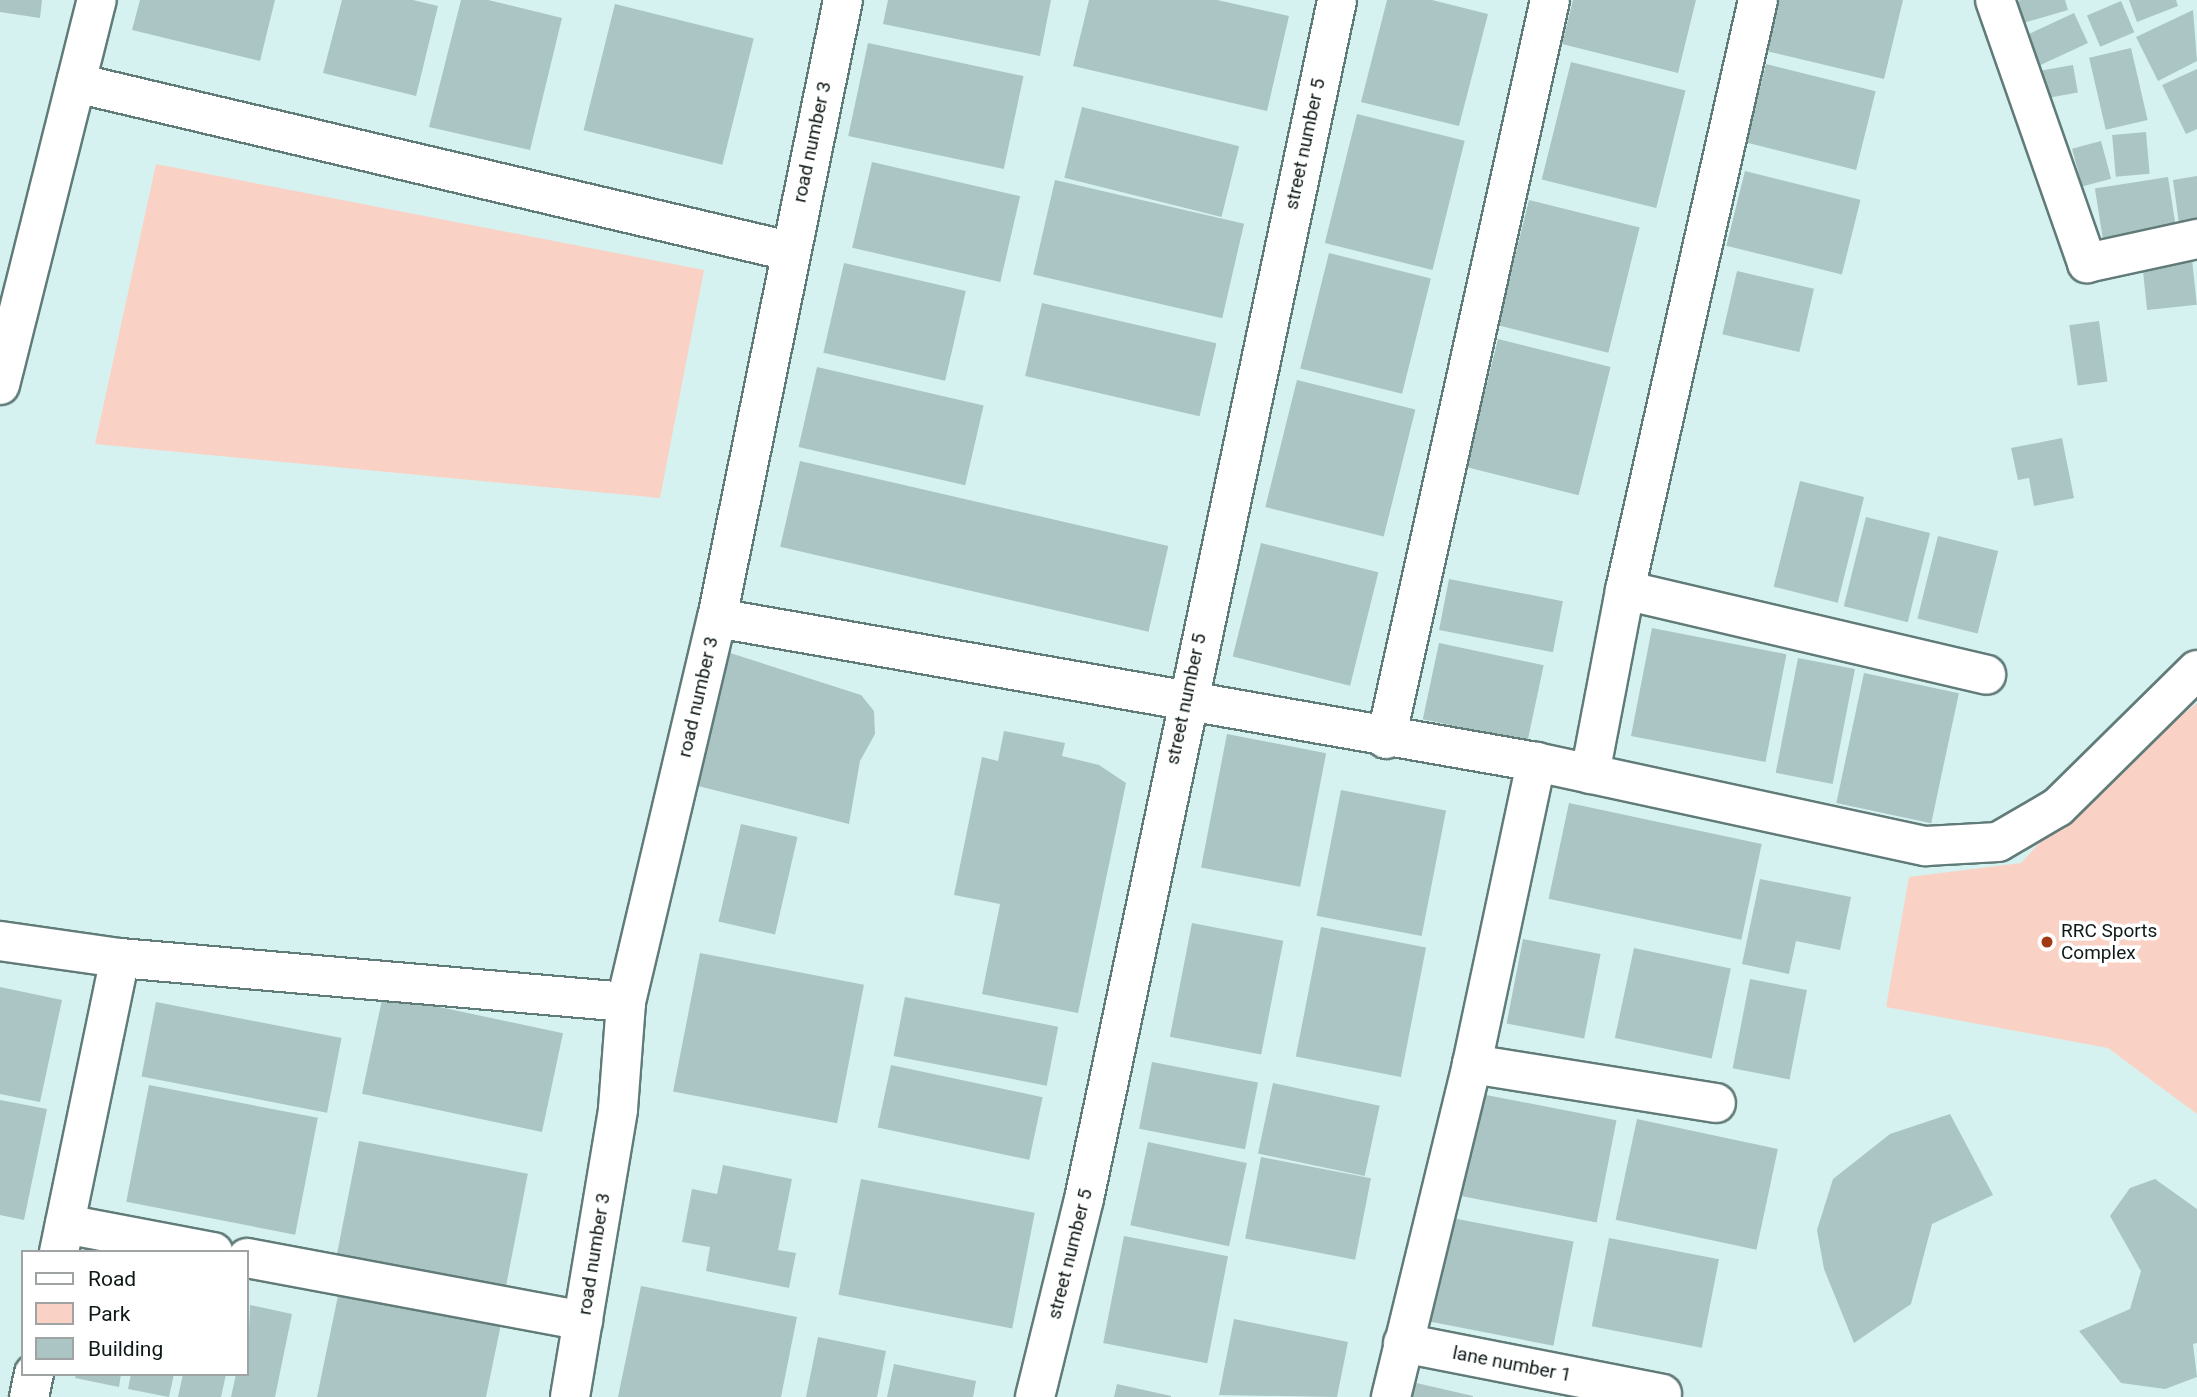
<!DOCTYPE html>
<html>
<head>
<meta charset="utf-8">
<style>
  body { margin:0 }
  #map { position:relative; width:2197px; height:1397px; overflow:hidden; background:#d6f2f0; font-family:Roboto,sans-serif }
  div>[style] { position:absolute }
  .green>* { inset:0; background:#fad2c5 }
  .building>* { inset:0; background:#aac5c3; transform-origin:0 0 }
  .roads { filter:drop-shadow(2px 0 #617b79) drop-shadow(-2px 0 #617b79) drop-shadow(0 2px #617b79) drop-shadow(0 -2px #617b79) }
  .street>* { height:38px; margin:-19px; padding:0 19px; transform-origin:19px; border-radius:19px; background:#fff }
  .dots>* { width:19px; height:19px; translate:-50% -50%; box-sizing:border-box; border:4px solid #fff; border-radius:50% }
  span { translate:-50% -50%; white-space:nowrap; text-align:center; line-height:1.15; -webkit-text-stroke:7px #fff; paint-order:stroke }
  .street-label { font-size:19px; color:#0f1918 }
  .poi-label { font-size:19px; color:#0f1918 }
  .left { translate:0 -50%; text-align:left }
  .legend { position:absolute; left:21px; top:1250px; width:228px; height:126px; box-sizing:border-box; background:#fff; border:2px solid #9fa3a3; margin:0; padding:9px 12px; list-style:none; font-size:21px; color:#0f1918 }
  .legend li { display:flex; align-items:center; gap:14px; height:35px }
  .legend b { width:35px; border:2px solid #9fa3a3 }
</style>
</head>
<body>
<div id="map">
  <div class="green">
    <div style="clip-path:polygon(156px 164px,704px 270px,660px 498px,95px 444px)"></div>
    <div style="clip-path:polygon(2197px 703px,2197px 1114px,2108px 1048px,1886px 1007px,1909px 877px,2021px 863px,2083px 796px)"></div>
  </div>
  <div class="building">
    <div style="clip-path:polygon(0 0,42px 0,40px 18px,0 12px)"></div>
    <div style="clip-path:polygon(140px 0,275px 0,260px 61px,132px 30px)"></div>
    <div style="clip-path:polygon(342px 0,413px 0,438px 6px,416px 96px,323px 73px)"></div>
    <div style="clip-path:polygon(461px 0,488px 0,562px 18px,530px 150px,429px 127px)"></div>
    <div style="clip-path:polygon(888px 0,1051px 0,1040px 56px,883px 24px)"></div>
    <div style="clip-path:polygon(1089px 0,1217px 0,1289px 16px,1267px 111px,1073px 66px)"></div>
    <div style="clip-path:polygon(1387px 0,1432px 0,1488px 14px,1459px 126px,1361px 102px)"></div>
    <div style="clip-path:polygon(1573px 0,1696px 0,1678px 73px,1562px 44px)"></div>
    <div style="clip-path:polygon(1778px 0,1903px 0,1884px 79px,1766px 51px)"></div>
    <div style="clip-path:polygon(2021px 0,2065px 0,2068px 10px,2016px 25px,2010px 3px)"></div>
    <div style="clip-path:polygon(2129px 0,2176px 0,2178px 6px,2137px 22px)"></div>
    <div style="left:2121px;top:1px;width:34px;height:37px;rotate:67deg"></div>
    <div style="left:615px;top:4px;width:143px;height:130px;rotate:14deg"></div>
    <div style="clip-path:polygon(2193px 10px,2197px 61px,2158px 81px,2136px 37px)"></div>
    <div style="left:2074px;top:13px;width:33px;height:54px;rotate:65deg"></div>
    <div style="left:868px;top:43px;width:159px;height:95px;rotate:12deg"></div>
    <div style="left:2131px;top:48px;width:74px;height:43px;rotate:77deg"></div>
    <div style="left:1571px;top:62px;width:118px;height:121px;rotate:14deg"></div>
    <div style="left:1766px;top:64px;width:113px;height:81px;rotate:14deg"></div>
    <div style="left:2073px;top:65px;width:28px;height:38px;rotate:80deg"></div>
    <div style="clip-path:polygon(2197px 69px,2197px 129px,2186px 134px,2162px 85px)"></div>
    <div style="left:1082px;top:107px;width:162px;height:73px;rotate:14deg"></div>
    <div style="left:1357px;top:114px;width:111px;height:133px;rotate:14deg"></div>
    <div style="left:2146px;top:132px;width:42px;height:34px;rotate:85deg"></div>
    <div style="left:2101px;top:141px;width:39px;height:30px;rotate:75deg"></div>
    <div style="left:872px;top:162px;width:152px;height:88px;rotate:13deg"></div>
    <div style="left:1745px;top:171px;width:119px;height:77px;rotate:14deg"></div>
    <div style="clip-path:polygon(2197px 176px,2197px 221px,2179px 224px,2173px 180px)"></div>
    <div style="left:2168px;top:177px;width:50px;height:74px;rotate:81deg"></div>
    <div style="left:1055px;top:180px;width:194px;height:97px;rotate:13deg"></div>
    <div style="left:1529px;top:200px;width:114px;height:129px;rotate:14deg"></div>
    <div style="left:1329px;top:253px;width:105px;height:119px;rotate:14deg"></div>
    <div style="left:2192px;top:259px;width:46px;height:50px;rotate:84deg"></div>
    <div style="left:844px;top:263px;width:125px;height:92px;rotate:13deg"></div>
    <div style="left:1737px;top:271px;width:79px;height:65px;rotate:13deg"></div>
    <div style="left:1042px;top:303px;width:179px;height:75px;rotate:13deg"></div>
    <div style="left:2099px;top:321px;width:61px;height:30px;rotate:82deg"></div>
    <div style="left:1498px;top:339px;width:116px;height:132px;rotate:14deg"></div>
    <div style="left:817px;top:367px;width:171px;height:82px;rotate:13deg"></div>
    <div style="left:1297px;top:380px;width:122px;height:131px;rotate:14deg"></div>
    <div style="clip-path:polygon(2062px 438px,2074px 498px,2034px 506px,2029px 478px,2018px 480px,2011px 448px)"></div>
    <div style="left:800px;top:461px;width:378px;height:88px;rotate:13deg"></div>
    <div style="left:1800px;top:481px;width:66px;height:109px;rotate:14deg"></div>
    <div style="left:1866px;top:517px;width:66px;height:92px;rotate:14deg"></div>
    <div style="left:1938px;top:536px;width:62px;height:85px;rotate:14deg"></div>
    <div style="left:1261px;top:543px;width:121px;height:117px;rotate:14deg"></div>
    <div style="left:1449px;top:579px;width:116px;height:52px;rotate:11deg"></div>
    <div style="left:1652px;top:628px;width:137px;height:110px;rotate:11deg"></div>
    <div style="left:1439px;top:643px;width:107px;height:78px;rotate:12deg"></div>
    <div style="clip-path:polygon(727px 652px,861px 695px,874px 711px,875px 734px,860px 761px,849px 824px,694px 785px)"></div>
    <div style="left:1798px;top:658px;width:58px;height:117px;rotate:11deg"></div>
    <div style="left:1864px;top:673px;width:97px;height:133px;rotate:12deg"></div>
    <div style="clip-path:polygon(1004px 731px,1065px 743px,1062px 756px,1099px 765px,1126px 783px,1078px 1013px,982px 994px,1000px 904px,954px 895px,982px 757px,998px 761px)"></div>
    <div style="left:1227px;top:734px;width:101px;height:136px;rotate:11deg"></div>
    <div style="left:1341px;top:790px;width:107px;height:128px;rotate:11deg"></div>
    <div style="left:1569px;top:803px;width:197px;height:98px;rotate:12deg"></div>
    <div style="left:741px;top:824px;width:58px;height:100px;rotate:13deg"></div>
    <div style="clip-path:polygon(1760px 879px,1851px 897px,1840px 950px,1796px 941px,1789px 974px,1742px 964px)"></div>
    <div style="left:1192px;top:923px;width:93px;height:116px;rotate:11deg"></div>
    <div style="left:1321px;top:927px;width:107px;height:132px;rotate:11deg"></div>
    <div style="left:1523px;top:939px;width:79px;height:86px;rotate:11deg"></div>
    <div style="left:1634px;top:948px;width:99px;height:92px;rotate:12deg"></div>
    <div style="left:700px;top:953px;width:167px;height:141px;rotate:11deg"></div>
    <div style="left:1750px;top:979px;width:58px;height:91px;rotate:11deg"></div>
    <div style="clip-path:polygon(0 987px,62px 1000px,40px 1102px,0 1094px)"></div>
    <div style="left:383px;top:995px;width:184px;height:101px;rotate:12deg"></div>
    <div style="left:905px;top:997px;width:156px;height:60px;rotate:11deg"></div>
    <div style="left:156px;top:1002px;width:189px;height:76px;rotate:11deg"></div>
    <div style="left:1152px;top:1062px;width:108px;height:68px;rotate:11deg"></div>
    <div style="left:891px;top:1065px;width:155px;height:64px;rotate:12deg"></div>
    <div style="left:1273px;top:1083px;width:109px;height:72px;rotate:12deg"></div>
    <div style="left:149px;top:1085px;width:172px;height:119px;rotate:11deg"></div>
    <div style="left:1481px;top:1094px;width:138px;height:104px;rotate:11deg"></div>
    <div style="clip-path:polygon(0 1100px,47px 1109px,24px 1220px,0 1215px)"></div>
    <div style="clip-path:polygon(1950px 1114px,1993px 1195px,1932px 1224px,1911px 1304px,1854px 1343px,1824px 1269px,1817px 1230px,1833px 1179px,1890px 1134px)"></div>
    <div style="left:1637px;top:1119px;width:144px;height:103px;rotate:12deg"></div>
    <div style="left:359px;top:1141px;width:172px;height:118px;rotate:11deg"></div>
    <div style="left:1148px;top:1142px;width:101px;height:85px;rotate:12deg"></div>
    <div style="left:1261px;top:1157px;width:112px;height:83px;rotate:11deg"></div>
    <div style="clip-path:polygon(723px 1165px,792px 1179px,778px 1250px,796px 1253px,789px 1288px,706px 1271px,710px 1247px,682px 1242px,692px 1189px,717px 1194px)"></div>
    <div style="left:861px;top:1179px;width:177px;height:118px;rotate:11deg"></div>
    <div style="clip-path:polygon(2155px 1179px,2197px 1209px,2197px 1343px,2193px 1344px,2197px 1377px,2165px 1389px,2121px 1383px,2079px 1331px,2130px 1309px,2141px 1271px,2110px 1216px,2130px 1188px)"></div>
    <div style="left:1447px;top:1217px;width:129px;height:106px;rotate:11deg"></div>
    <div style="left:1124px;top:1236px;width:106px;height:109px;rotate:11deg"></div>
    <div style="left:1609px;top:1238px;width:112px;height:90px;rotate:11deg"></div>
    <div style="clip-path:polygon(641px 1286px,797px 1317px,781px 1397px,618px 1397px)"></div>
    <div style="clip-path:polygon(339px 1291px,501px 1324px,486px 1397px,317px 1397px)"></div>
    <div style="clip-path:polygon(250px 1305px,292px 1314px,275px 1397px,231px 1397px,236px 1374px,247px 1374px)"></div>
    <div style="clip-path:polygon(1234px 1319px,1348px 1342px,1337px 1397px,1219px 1395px)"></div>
    <div style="clip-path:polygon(818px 1337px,886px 1351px,877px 1397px,806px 1397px)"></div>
    <div style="clip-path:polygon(894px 1364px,976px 1381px,973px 1397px,887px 1397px)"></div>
    <div style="clip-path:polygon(76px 1374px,121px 1374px,119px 1387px,75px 1378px)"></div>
    <div style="clip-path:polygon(131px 1374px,174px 1374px,169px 1397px,128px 1389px)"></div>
    <div style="clip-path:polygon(183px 1374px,226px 1374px,221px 1397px,178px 1397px)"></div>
    <div style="clip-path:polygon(1412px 1382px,1473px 1396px,1473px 1397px,1408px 1397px)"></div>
    <div style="clip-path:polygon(1117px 1384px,1171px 1396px,1171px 1397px,1114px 1397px)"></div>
  </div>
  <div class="roads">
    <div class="street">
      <div style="left:1995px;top:0;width:279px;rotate:70.7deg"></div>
      <div style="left:2087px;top:263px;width:113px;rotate:-12.3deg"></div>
      <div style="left:76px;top:83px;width:733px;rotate:13.26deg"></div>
      <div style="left:0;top:385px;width:397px;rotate:-75.9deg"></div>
      <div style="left:1625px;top:590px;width:371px;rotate:13.2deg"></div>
      <div style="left:717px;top:618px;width:832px;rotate:9.97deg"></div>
      <div style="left:1536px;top:762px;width:399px;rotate:12.2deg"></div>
      <div style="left:1926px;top:846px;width:72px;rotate:-3.2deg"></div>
      <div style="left:1998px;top:842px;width:69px;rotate:-30.3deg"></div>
      <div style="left:2058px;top:807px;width:195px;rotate:-44.6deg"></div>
      <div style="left:1386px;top:739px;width:757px;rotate:-77.49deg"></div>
      <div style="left:1590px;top:774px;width:187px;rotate:-79.2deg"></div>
      <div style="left:1625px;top:590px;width:605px;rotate:-77.3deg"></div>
      <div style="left:0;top:941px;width:121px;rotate:8.1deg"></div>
      <div style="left:120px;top:958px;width:508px;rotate:4.97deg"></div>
      <div style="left:1472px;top:1064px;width:247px;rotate:9.1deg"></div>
      <div style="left:65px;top:1224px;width:151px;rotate:10.7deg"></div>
      <div style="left:59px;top:1252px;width:300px;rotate:-78.3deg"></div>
      <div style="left:247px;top:1258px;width:342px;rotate:10.6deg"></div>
      <div style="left:1403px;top:1343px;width:264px;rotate:11.1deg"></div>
      <div style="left:29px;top:1397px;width:24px;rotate:-78deg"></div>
      <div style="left:570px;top:1397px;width:292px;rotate:-80.5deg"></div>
      <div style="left:618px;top:1109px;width:107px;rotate:-85.7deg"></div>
      <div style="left:626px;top:1002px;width:395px;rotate:-76.7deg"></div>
      <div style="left:717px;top:618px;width:631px;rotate:-78.48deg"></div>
      <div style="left:1035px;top:1397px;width:204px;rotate:-76.1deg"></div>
      <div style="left:1084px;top:1199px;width:1225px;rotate:-78.08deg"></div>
      <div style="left:1391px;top:1397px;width:343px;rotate:-76.3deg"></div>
      <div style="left:1472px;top:1064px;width:309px;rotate:-78deg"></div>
    </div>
  </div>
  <div class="dots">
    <div style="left:2047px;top:942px;background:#a03914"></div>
  </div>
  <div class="street-label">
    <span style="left:812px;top:142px;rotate:-78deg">road number 3</span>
    <span style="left:1305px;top:144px;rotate:-78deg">street number 5</span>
    <span style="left:698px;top:697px;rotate:-77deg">road number 3</span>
    <span style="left:1186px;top:699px;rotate:-78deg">street number 5</span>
    <span style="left:594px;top:1254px;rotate:-81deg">road number 3</span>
    <span style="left:1070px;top:1254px;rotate:-76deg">street number 5</span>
    <span style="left:1512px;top:1364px;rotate:11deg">lane number 1</span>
  </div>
  <div class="poi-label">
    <span class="left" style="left:2061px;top:942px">RRC Sports<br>Complex</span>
  </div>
  <ul class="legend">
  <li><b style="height:9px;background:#fff"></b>Road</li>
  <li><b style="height:19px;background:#fad2c5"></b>Park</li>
  <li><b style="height:19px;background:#aac5c3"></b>Building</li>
  </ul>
</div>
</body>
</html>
